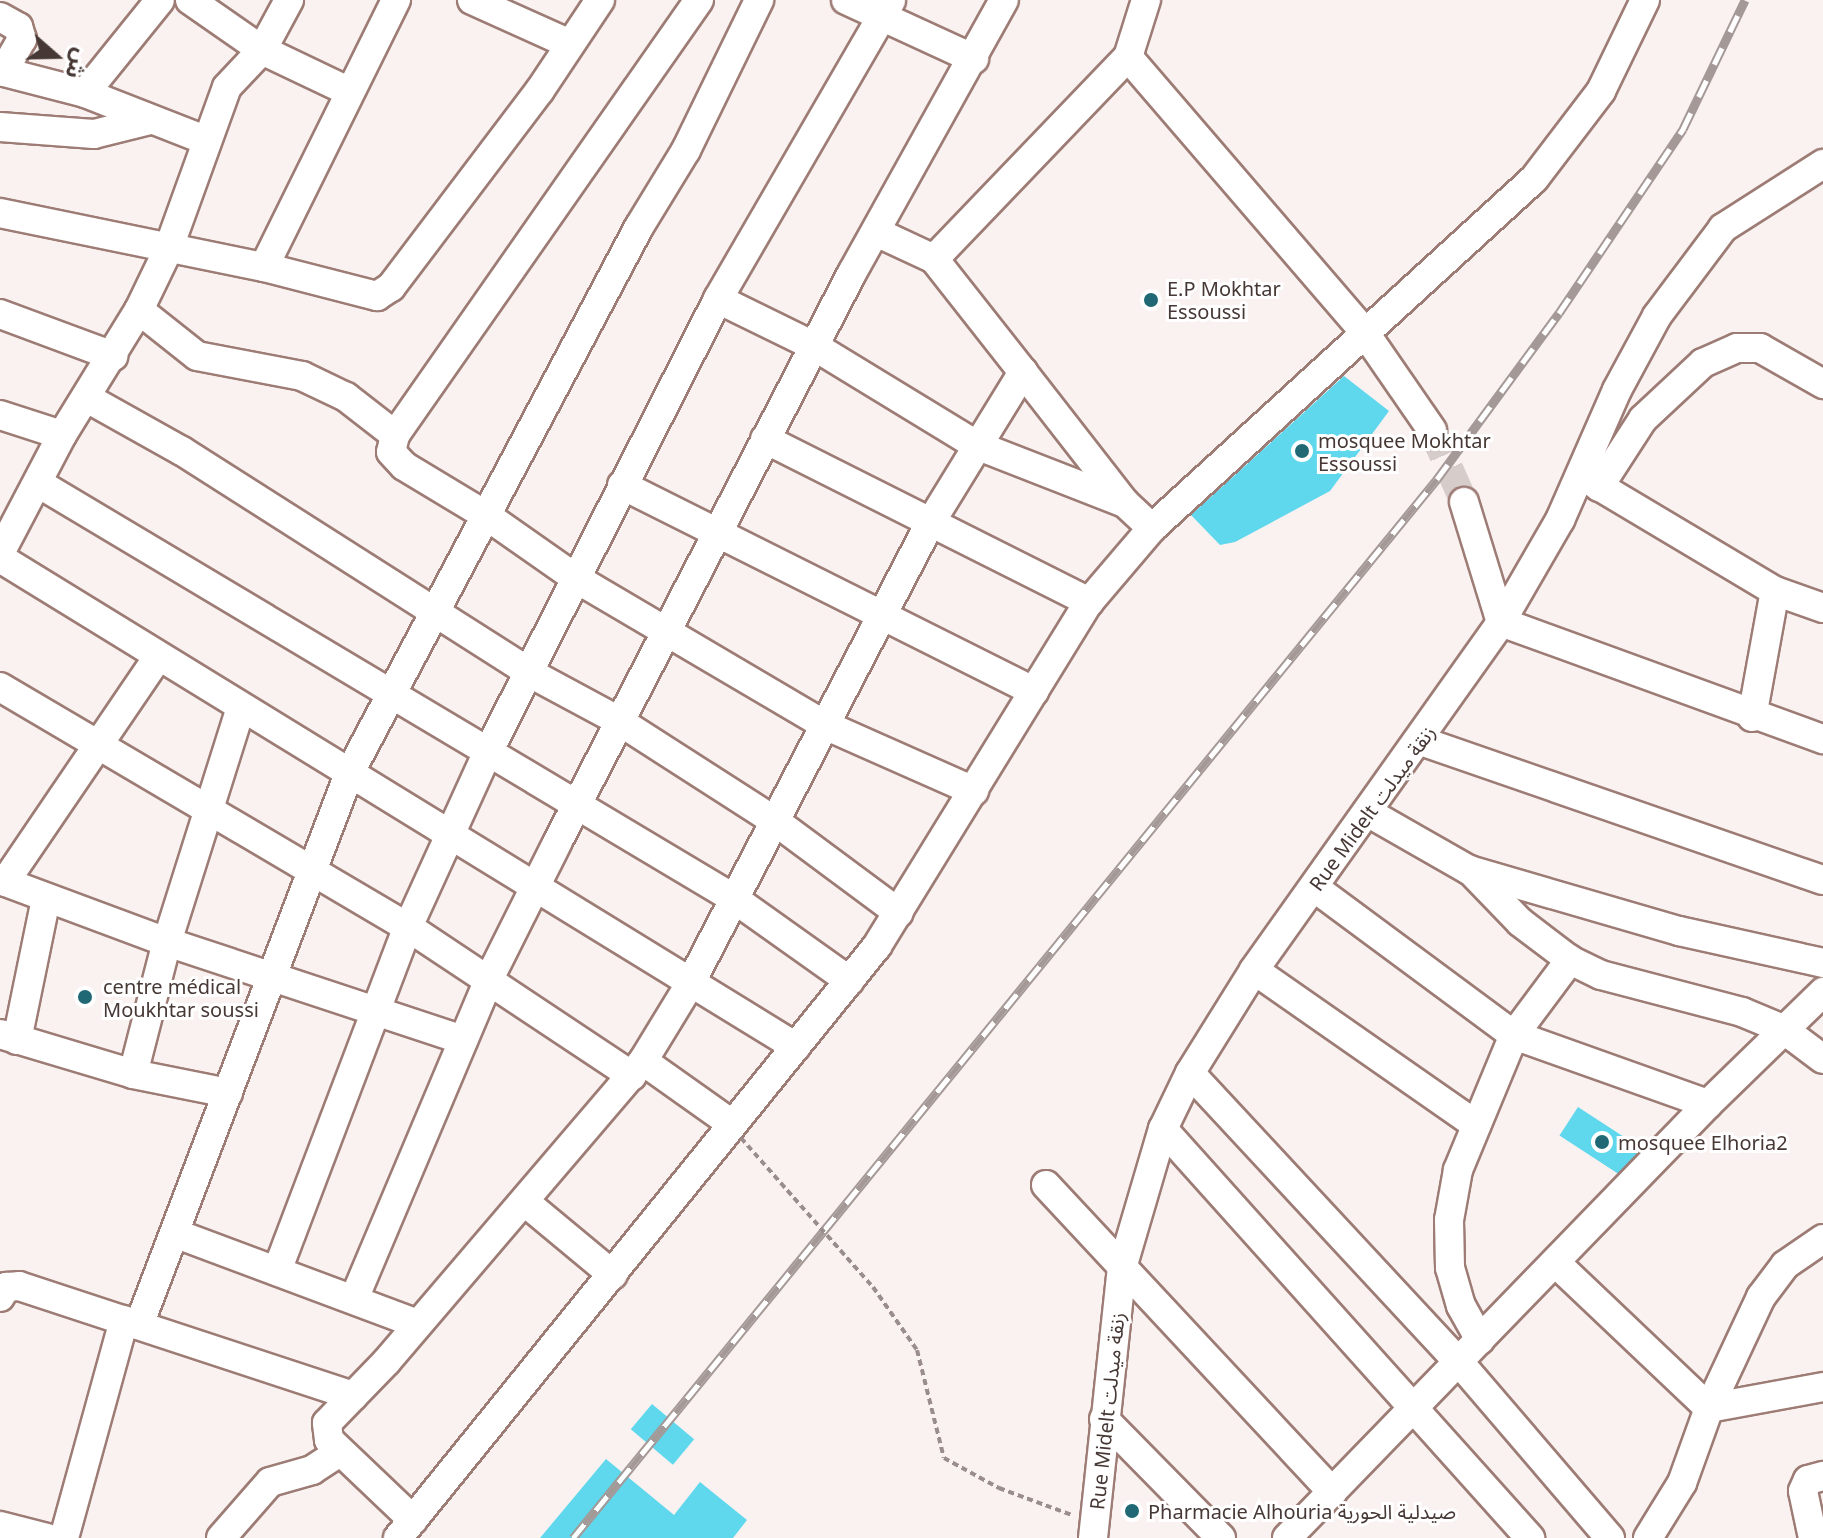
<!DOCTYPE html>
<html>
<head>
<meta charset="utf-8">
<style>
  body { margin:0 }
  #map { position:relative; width:1823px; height:1538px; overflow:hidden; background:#faf2f0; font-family:"Noto Sans","Noto Sans Arabic",sans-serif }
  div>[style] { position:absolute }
  .building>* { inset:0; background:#5fd7ed; transform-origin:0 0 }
  .minor-tunnel>* { height:28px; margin-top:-14px; transform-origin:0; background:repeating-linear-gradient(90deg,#d6cdca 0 28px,transparent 0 42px) }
  .path>* { height:4px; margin-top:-2px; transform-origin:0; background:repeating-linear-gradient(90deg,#998e8b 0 6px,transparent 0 10px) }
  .roads { filter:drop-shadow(2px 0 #9d7c75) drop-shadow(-2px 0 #9d7c75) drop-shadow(0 2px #9d7c75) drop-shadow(0 -2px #9d7c75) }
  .minor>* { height:28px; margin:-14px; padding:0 14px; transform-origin:14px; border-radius:14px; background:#fff }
  .rail>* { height:9px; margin-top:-4.5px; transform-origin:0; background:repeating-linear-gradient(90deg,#fff 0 18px,#a49996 0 36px); box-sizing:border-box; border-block:2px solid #a49996 }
  .path-bridge>* { height:4px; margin-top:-2px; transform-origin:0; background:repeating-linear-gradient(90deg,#998e8b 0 6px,transparent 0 10px) }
  .dots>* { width:22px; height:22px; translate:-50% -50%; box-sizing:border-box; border:4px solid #fff; border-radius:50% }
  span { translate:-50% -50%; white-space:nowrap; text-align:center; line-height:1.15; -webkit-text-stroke:6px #fff; paint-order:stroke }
  .poi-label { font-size:20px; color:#463834 }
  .left { translate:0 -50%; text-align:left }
  .street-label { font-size:20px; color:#463834 }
  .north { position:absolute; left:16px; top:16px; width:80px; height:80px; -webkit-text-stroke:6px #fff; paint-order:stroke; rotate:110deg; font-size:22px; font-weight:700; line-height:32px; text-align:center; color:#463834 }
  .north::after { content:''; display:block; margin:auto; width:28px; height:36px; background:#463834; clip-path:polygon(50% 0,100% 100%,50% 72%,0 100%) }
</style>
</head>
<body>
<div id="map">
  <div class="building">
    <div style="clip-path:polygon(1344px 376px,1389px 411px,1330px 491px,1235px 542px,1220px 545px,1191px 515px)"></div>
    <div style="left:1578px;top:1107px;width:76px;height:34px;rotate:33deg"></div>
    <div style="left:652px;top:1404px;width:55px;height:33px;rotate:40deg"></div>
    <div style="clip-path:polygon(606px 1459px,674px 1515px,700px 1482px,747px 1520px,733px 1538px,540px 1538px)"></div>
  </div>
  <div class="minor-tunnel">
    <div style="left:1432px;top:430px;width:79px;rotate:66deg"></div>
  </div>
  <div class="path">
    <div style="left:917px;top:1350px;width:111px;rotate:76deg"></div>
    <div style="left:944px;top:1458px;width:63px;rotate:28.6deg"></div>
    <div style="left:999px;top:1488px;width:78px;rotate:20.3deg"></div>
  </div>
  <div class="roads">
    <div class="minor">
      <div style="left:190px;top:0;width:88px;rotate:34.8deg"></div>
      <div style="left:262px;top:50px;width:95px;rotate:25.5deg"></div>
      <div style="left:472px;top:0;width:107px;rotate:24.2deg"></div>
      <div style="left:699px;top:0;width:531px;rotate:124.95deg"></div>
      <div style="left:395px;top:435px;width:17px;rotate:103deg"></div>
      <div style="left:391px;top:452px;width:19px;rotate:47deg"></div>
      <div style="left:404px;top:466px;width:97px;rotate:31.1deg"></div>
      <div style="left:487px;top:516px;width:110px;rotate:35deg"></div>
      <div style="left:577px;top:579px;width:288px;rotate:30.5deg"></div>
      <div style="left:825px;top:725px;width:163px;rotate:23.9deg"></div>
      <div style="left:846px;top:0;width:141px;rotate:24.7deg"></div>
      <div style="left:0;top:17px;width:21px;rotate:29deg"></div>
      <div style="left:18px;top:27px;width:13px;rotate:72deg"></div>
      <div style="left:22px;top:39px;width:38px;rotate:120deg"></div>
      <div style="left:1128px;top:57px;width:364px;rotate:49.3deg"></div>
      <div style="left:1365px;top:333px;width:118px;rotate:55.4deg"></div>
      <div style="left:0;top:71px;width:88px;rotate:14.5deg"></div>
      <div style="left:85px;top:93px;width:129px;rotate:21.4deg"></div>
      <div style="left:85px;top:93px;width:119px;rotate:-51.1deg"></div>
      <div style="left:0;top:127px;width:94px;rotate:4.3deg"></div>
      <div style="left:94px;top:134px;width:58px;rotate:-14deg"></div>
      <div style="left:0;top:213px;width:269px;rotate:11.6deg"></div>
      <div style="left:264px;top:267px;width:117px;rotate:14.4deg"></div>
      <div style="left:377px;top:296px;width:17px;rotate:-33deg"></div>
      <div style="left:391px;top:287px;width:247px;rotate:-52.9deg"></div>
      <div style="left:540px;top:90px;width:108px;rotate:-56.3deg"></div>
      <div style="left:934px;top:259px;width:280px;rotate:-46.2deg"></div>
      <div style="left:1128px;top:57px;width:60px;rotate:-72.5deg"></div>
      <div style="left:264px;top:267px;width:298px;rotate:-63.7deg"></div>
      <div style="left:718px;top:299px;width:107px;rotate:26.1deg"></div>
      <div style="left:814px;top:346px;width:190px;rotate:31.4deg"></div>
      <div style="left:976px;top:445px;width:160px;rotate:21.3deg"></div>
      <div style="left:1125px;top:503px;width:37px;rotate:43deg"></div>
      <div style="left:139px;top:310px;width:74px;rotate:38.4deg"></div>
      <div style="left:197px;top:356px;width:107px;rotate:10.8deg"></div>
      <div style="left:302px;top:376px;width:49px;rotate:25.5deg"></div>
      <div style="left:346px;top:397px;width:62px;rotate:37.8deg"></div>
      <div style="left:0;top:314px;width:121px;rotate:20.4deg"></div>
      <div style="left:1023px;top:372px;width:166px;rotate:52.1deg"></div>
      <div style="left:87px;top:398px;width:109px;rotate:29.2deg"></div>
      <div style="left:182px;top:451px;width:413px;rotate:32.5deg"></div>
      <div style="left:530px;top:673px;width:101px;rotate:28.3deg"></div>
      <div style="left:619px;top:721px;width:185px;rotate:32.7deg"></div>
      <div style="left:775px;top:821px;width:154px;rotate:36.6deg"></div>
      <div style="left:0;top:415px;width:65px;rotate:17.9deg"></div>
      <div style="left:765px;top:439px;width:363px;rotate:26.7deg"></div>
      <div style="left:1582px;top:476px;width:225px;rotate:30.8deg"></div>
      <div style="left:1775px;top:591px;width:51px;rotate:19.5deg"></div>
      <div style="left:38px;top:483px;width:809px;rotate:30.84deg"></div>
      <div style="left:733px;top:898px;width:143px;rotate:35.4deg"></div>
      <div style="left:622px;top:485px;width:461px;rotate:26.6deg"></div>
      <div style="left:1599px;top:487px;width:81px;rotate:-57.1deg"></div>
      <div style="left:1643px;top:419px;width:82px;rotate:-43deg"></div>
      <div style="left:1703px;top:363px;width:37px;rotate:-24deg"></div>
      <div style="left:1737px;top:348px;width:23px"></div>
      <div style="left:1760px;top:348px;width:73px;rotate:29.7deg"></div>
      <div style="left:1464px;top:502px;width:126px;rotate:72.9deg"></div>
      <div style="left:1501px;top:622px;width:343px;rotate:20deg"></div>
      <div style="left:0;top:553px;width:133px;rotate:-62.3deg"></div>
      <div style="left:62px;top:435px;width:147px;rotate:-58.4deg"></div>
      <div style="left:139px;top:310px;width:67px;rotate:-64.2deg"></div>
      <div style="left:168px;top:250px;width:173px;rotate:-70.1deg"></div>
      <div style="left:227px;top:87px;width:51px;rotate:-46.6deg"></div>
      <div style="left:262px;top:50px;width:57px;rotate:-61.6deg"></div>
      <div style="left:0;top:558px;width:934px;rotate:31.56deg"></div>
      <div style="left:0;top:687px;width:473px;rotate:30.5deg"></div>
      <div style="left:408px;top:927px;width:269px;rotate:33.6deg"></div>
      <div style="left:1752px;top:717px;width:128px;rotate:-79.7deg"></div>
      <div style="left:1421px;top:741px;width:425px;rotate:19.1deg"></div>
      <div style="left:1369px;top:813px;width:115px;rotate:29.7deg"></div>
      <div style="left:1469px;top:870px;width:219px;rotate:16.2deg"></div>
      <div style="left:1679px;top:931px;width:148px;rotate:12.5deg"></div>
      <div style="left:1470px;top:870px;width:72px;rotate:46.1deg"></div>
      <div style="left:1520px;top:922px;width:63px;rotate:37.2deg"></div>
      <div style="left:1570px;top:960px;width:34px;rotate:26deg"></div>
      <div style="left:1601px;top:975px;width:146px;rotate:14.7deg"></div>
      <div style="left:1742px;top:1012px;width:44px;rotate:22.5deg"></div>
      <div style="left:1783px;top:1029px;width:50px;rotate:36.9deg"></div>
      <div style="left:0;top:880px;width:178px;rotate:20.4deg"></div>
      <div style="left:167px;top:942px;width:312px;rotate:18.3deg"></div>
      <div style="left:5px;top:882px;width:272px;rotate:-55.8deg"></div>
      <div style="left:1315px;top:888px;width:247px;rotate:36.5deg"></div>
      <div style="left:1514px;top:1035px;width:206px;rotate:19.6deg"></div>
      <div style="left:1254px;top:970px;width:271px;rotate:34.9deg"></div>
      <div style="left:0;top:1034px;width:139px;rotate:16.7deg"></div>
      <div style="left:133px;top:1074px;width:97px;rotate:11.3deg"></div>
      <div style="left:17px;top:1040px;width:144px;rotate:-78.4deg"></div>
      <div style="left:643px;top:1061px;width:109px;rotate:35.3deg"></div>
      <div style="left:1190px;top:1073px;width:395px;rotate:47.1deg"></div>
      <div style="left:1459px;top:1362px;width:232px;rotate:49.4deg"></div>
      <div style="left:133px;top:1074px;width:136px;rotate:-75.6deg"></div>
      <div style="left:167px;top:942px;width:246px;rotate:-72.5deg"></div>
      <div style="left:1163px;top:1129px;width:550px;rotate:48.1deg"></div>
      <div style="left:1046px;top:1185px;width:420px;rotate:47deg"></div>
      <div style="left:525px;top:1202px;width:114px;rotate:39.7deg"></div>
      <div style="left:177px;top:1234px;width:254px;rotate:20.5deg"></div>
      <div style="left:1557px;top:1264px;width:209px;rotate:43.5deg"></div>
      <div style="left:1709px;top:1408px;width:116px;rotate:-10.4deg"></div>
      <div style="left:277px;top:1271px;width:368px;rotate:-69.2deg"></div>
      <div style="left:408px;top:927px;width:190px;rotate:-65.5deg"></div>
      <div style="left:487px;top:754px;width:510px;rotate:-63.08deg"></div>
      <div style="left:718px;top:299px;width:345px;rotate:-59.9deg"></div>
      <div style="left:0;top:1297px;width:12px;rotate:-59deg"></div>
      <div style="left:6px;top:1287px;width:13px;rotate:-4deg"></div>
      <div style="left:19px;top:1286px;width:352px;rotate:18.2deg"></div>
      <div style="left:354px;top:1299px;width:350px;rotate:-67.1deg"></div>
      <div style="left:490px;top:977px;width:150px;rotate:-63.4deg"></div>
      <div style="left:557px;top:843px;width:642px;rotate:-62.64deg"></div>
      <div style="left:852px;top:273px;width:312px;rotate:-60.9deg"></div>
      <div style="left:139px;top:1325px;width:590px;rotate:-69.14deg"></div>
      <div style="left:349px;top:774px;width:619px;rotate:-62.07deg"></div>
      <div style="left:639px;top:227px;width:90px;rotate:-58.6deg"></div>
      <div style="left:686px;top:150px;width:167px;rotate:-64deg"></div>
      <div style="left:1480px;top:1340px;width:39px;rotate:-119deg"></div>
      <div style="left:1461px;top:1306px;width:40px;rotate:-106deg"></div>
      <div style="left:1450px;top:1268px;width:48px;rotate:-91.2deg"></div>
      <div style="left:1449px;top:1220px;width:51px;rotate:-79.8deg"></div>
      <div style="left:1458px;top:1170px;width:146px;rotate:-67.5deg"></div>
      <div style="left:1514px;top:1035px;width:94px;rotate:-53.3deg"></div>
      <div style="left:1104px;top:1419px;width:167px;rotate:45.5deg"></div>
      <div style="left:413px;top:1520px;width:116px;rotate:-136.4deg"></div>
      <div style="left:329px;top:1440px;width:17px;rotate:-97deg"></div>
      <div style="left:327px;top:1423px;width:86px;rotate:-45.9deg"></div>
      <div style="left:387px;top:1361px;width:394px;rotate:-49.5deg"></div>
      <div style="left:643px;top:1061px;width:90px;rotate:-58.6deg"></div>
      <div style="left:690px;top:984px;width:517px;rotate:-62.49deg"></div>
      <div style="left:929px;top:525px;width:180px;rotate:-58.4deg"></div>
      <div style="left:1023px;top:372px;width:144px;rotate:-128.2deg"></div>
      <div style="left:934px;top:259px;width:64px;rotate:-155deg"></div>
      <div style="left:0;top:1526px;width:49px;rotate:14.3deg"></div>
      <div style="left:64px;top:1538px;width:226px;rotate:-74.6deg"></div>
      <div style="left:221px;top:1538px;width:74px;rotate:-48.8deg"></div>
      <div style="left:270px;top:1482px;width:44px;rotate:-15.9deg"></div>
      <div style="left:312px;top:1470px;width:33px;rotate:-33deg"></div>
      <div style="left:398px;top:1538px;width:762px;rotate:-51.02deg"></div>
      <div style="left:877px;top:946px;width:404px;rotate:-58.4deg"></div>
      <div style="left:1089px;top:602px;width:97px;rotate:-49.6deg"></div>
      <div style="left:1152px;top:528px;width:517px;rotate:-42.42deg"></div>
      <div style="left:1534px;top:179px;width:111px;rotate:-52.7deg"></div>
      <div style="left:1601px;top:91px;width:101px;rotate:-64.2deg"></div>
      <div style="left:1093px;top:1538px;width:272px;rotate:-83.9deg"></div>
      <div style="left:1122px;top:1268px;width:145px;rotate:-73.6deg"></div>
      <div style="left:1163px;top:1129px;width:62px;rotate:-64.3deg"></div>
      <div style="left:1190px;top:1073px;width:121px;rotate:-58.1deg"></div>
      <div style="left:1254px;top:970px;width:427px;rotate:-54.6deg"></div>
      <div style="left:1501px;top:622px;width:118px;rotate:-60deg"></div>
      <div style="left:1560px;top:520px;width:142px;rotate:-66.3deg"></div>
      <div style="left:1617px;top:390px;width:84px;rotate:-61.6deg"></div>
      <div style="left:1657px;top:316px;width:110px;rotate:-53.1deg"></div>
      <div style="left:1723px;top:228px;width:119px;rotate:-32.6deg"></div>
      <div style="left:1287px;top:1538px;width:605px;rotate:-45.87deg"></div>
      <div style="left:1708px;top:1104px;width:161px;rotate:-44.2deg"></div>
      <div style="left:1648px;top:1538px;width:65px;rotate:-58.3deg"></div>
      <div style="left:1682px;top:1483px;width:80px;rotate:-70.2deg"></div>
      <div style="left:1709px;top:1408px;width:123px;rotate:-64.9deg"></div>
      <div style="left:1761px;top:1297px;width:40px;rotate:-53deg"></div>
      <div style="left:1785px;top:1265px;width:46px;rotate:-34.4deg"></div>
      <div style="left:1813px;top:1538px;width:48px;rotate:-102deg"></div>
      <div style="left:1803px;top:1491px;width:12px;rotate:-66deg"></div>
      <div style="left:1808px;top:1480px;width:16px;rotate:-15deg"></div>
    </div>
  </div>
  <div class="rail">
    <div style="left:573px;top:1538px;width:1367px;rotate:-50.79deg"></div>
    <div style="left:1437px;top:479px;width:206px;rotate:-53.7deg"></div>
    <div style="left:1559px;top:313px;width:222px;rotate:-56deg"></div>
    <div style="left:1683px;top:129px;width:143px;rotate:-64.3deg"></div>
  </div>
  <div class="path-bridge">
    <div style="left:741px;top:1138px;width:199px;rotate:48.5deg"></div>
    <div style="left:873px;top:1287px;width:77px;rotate:55.1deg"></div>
  </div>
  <div class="dots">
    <div style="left:1151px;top:300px;background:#1f6874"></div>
    <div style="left:1302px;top:451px;background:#1f6874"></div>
    <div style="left:85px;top:997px;background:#1f6874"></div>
    <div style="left:1602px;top:1142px;background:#1f6874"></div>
    <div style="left:1132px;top:1511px;background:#1f6874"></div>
  </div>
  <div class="poi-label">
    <span class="left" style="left:1167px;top:300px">E.P Mokhtar<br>Essoussi</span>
    <span class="left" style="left:1318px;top:452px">mosquee Mokhtar<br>Essoussi</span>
    <span class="left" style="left:103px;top:998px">centre médical<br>Moukhtar soussi</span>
    <span class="left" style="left:1618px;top:1142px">mosquee Elhoria2</span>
    <span class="left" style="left:1148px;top:1511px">Pharmacie Alhouria صيدلية الحورية</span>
  </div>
  <div class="street-label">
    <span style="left:1372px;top:808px;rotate:-54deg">Rue Midelt زنقة ميدلت</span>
    <span style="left:1107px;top:1411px;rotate:-84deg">Rue Midelt زنقة ميدلت</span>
  </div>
  <div class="north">ش</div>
</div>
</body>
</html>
